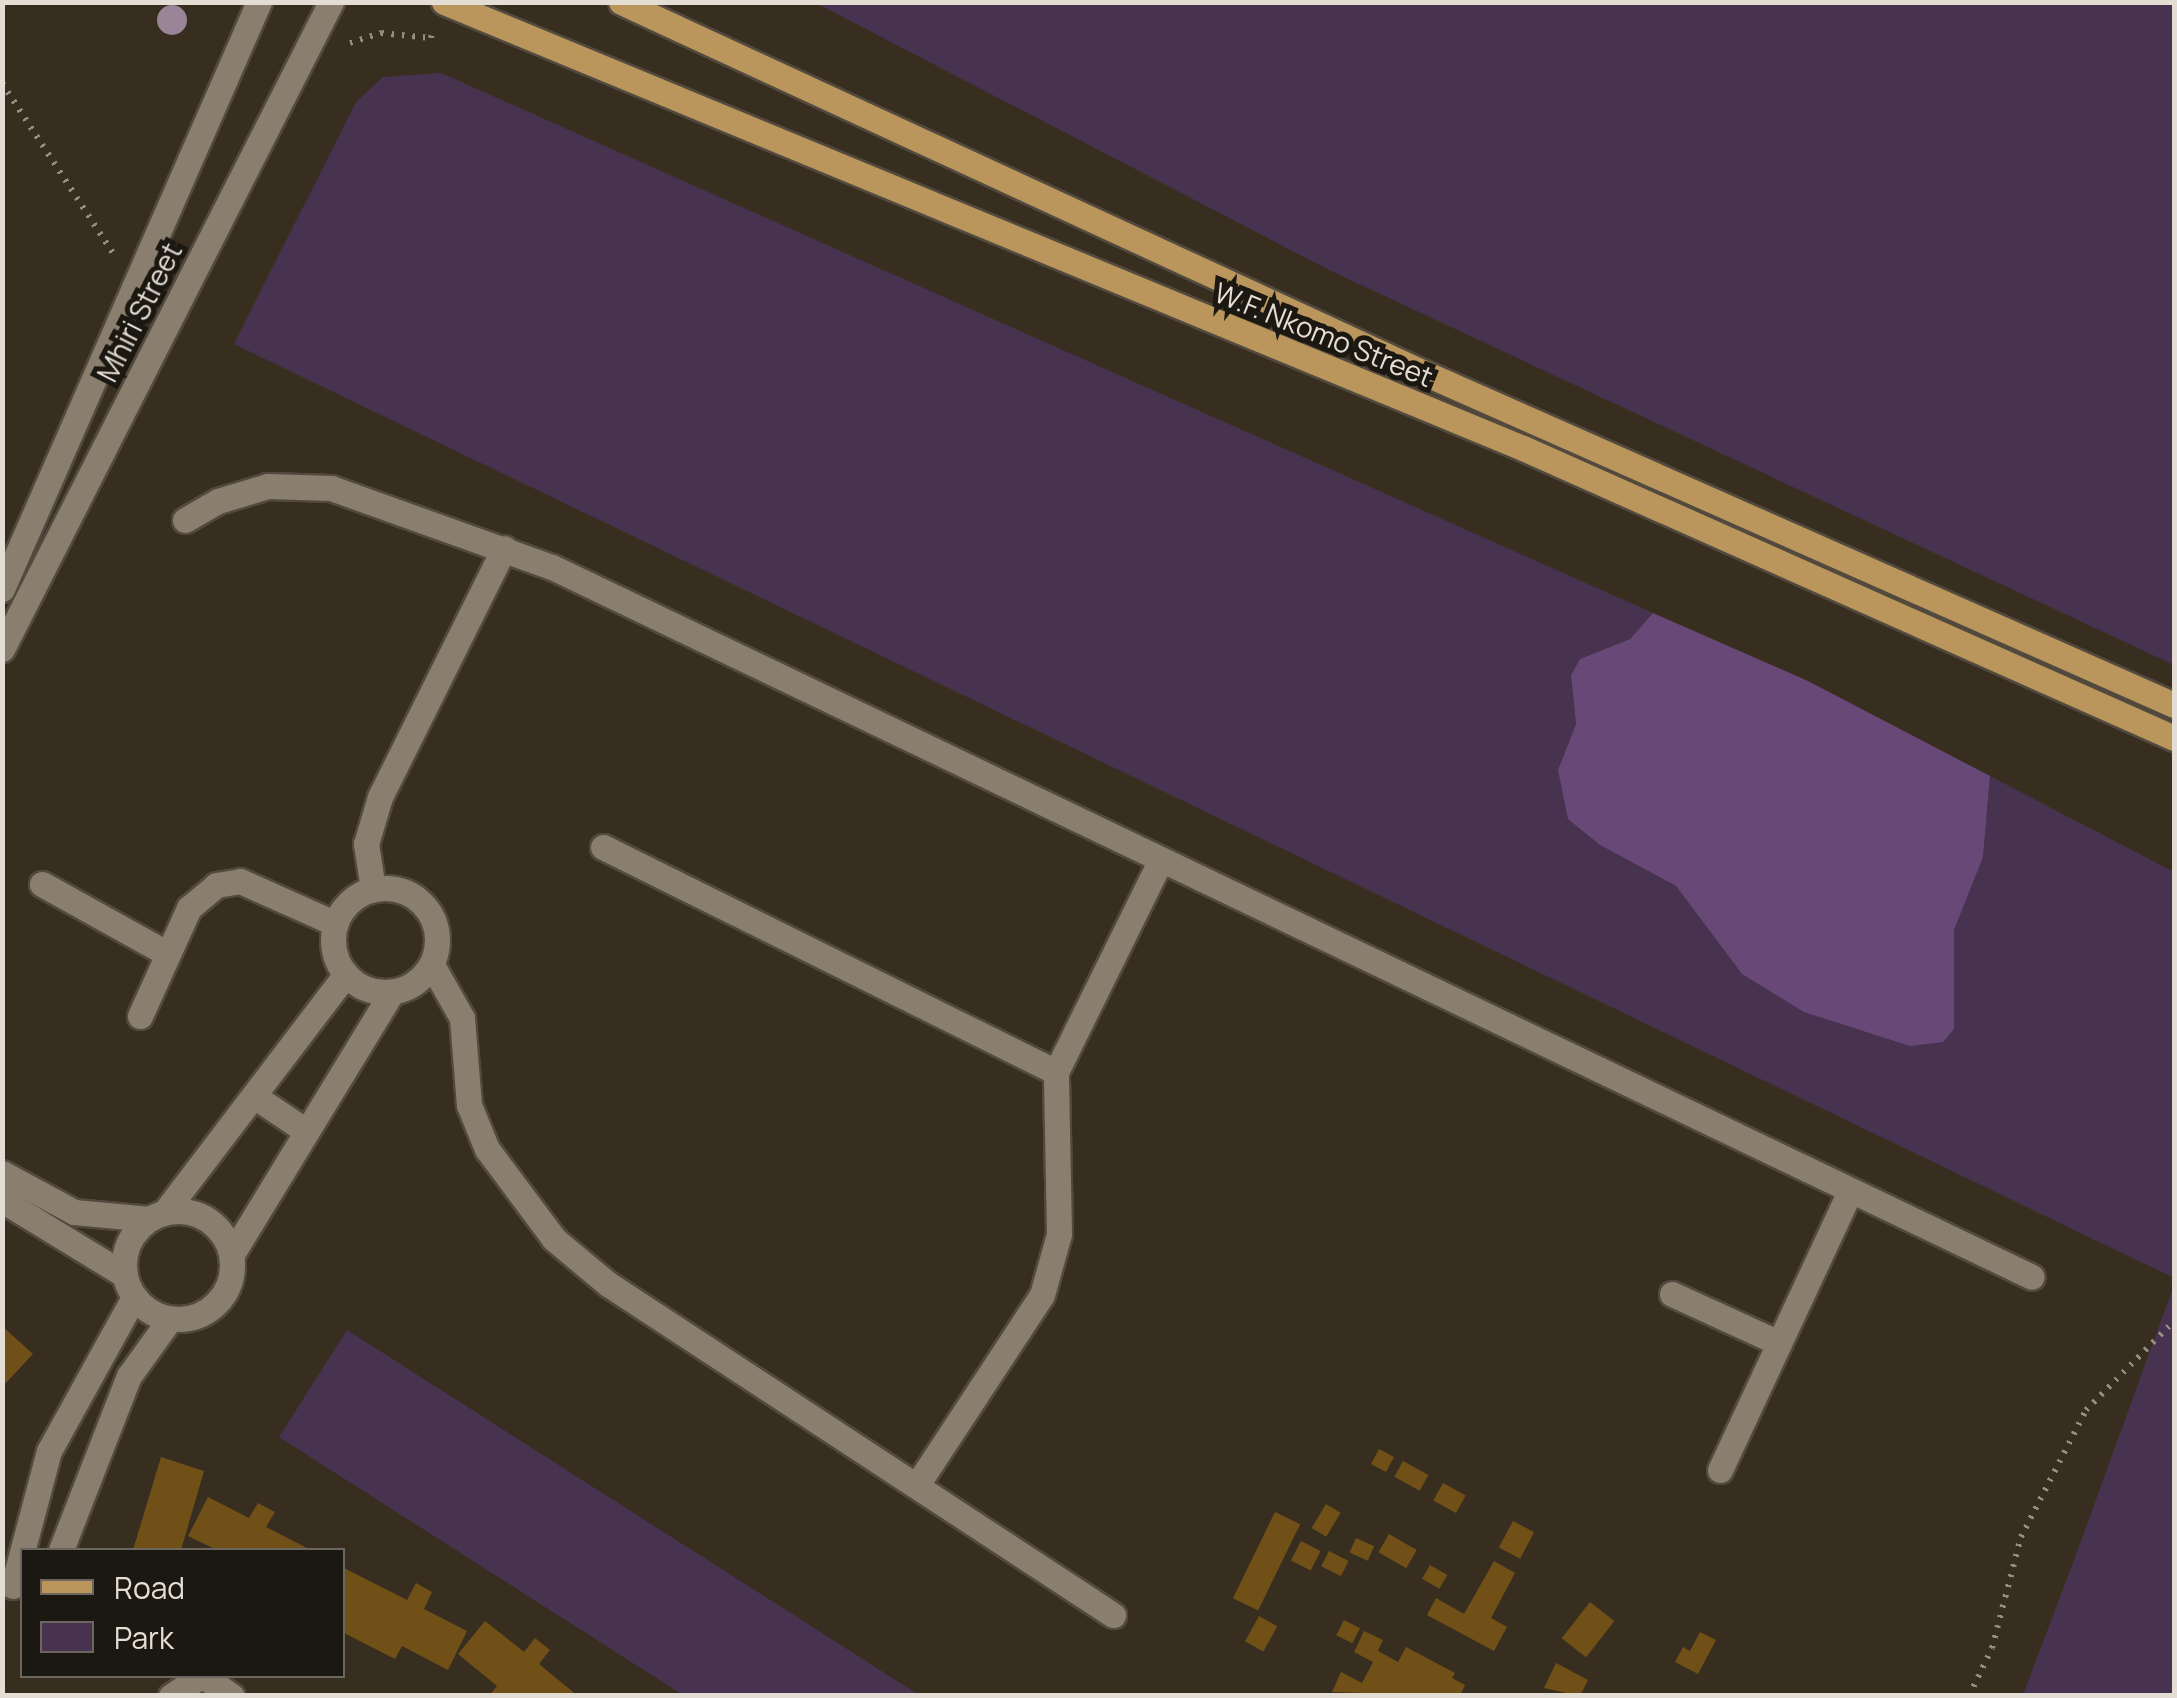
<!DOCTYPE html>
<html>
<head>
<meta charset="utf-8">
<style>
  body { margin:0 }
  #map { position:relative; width:2177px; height:1698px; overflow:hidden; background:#372e20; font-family:Manrope,sans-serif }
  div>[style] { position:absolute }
  .green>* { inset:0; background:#473350 }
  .forest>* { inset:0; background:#684877 }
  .building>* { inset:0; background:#705017; transform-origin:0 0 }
  .path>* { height:6px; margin-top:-3px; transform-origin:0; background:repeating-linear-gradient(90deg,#948d81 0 2.5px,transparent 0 10.5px) }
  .roads { filter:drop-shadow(2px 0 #524a3e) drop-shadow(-2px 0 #524a3e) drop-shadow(0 2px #524a3e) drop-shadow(0 -2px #524a3e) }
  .minor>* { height:25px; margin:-12.5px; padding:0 12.5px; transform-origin:12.5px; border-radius:12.5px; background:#8a7f6f }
  .minor>.ring { margin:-12.5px; padding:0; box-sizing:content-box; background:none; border:25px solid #8a7f6f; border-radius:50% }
  .major>* { height:25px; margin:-12.5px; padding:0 12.5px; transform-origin:12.5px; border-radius:12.5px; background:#bb965c }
  .trees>* { width:30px; height:30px; margin:-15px; border-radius:50%; background:#998597 }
  span { translate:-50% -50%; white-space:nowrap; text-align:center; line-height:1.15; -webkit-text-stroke:10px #1b1711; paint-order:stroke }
  .street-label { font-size:28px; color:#e3ddd4 }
  .frame { position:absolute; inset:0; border:5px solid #e3ddd4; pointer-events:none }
  .legend { position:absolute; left:20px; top:1548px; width:325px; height:130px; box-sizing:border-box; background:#1b1711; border:2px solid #6b665f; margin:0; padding:12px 18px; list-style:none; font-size:30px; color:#e3ddd4 }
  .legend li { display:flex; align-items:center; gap:20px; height:50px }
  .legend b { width:50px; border:2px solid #6b665f }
</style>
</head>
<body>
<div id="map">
  <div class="green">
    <div style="clip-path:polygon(816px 3px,2174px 3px,2174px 665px,1329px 270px)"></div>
    <div style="clip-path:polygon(441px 73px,1653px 613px,1630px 639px,1580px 659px,1571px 675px,1576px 724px,1558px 770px,1600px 845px,1676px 886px,1742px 974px,1954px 1029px,1953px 930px,1983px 856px,1990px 776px,2174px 872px,2174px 1278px,234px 344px,356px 102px,383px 77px)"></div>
    <div style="clip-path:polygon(2174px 1285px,2174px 1695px,2023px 1695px,2077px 1552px)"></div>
    <div style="clip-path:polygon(347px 1330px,919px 1695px,683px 1695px,279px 1437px)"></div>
  </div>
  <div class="forest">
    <div style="clip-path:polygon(1653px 613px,1808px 681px,1990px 776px,1983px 857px,1954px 930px,1954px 1029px,1943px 1042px,1910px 1046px,1804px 1012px,1742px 974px,1676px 886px,1600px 845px,1568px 819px,1558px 770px,1576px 724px,1571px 675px,1580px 659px,1630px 639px)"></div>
  </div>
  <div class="building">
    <div style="clip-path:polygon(2px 1326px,33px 1354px,2px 1387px)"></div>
    <div style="left:1379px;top:1449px;width:17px;height:17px;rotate:28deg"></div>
    <div style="clip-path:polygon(161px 1457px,204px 1471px,181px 1550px,133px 1550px)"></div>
    <div style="left:1403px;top:1461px;width:29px;height:18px;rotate:29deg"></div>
    <div style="left:1443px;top:1483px;width:26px;height:20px;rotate:29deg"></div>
    <div style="clip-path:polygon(208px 1497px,249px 1518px,258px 1503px,275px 1512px,266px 1527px,311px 1550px,217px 1550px,188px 1536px)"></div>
    <div style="left:1326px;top:1504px;width:17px;height:28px;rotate:31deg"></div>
    <div style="left:1275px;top:1512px;width:28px;height:96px;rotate:26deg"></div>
    <div style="left:1513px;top:1521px;width:24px;height:30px;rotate:28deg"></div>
    <div style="left:1389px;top:1534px;width:32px;height:21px;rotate:30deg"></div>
    <div style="left:1356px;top:1538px;width:20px;height:16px;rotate:24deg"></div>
    <div style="left:1301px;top:1541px;width:22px;height:22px;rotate:27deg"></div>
    <div style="left:1329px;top:1551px;width:22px;height:17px;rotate:27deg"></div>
    <div style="clip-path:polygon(1494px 1561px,1515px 1573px,1491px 1618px,1507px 1627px,1494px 1651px,1427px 1615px,1436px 1598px,1464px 1614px)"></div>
    <div style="left:1430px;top:1565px;width:20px;height:16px;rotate:30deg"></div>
    <div style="clip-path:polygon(342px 1567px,407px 1600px,416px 1583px,432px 1592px,424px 1609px,467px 1631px,448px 1670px,402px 1646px,395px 1659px,342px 1632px)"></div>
    <div style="left:1590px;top:1602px;width:31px;height:46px;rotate:38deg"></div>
    <div style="left:1259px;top:1616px;width:21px;height:29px;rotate:29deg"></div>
    <div style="left:1344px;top:1620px;width:18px;height:17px;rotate:27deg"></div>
    <div style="clip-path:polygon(485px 1621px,524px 1652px,535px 1638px,550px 1650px,539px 1664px,578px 1696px,489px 1696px,497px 1686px,458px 1654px)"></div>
    <div style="clip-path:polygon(1364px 1631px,1383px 1640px,1378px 1651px,1398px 1662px,1406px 1647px,1455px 1673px,1452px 1678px,1465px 1685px,1460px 1696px,1332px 1692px,1341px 1672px,1362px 1683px,1373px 1662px,1354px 1652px)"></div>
    <div style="clip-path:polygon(1700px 1632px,1716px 1640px,1698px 1674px,1675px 1662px,1683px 1647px,1690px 1651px)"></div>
    <div style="clip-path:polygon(1556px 1663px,1588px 1680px,1580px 1696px,1544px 1688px)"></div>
  </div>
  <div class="path">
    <div style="left:350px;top:43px;width:33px;rotate:-18deg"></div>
    <div style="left:381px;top:33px;width:50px;rotate:5.7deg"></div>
    <div style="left:431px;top:38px;width:5px;rotate:-79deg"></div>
    <div style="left:2px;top:83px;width:203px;rotate:56.9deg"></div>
    <div style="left:1969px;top:1696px;width:53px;rotate:-64.4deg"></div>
    <div style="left:1992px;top:1648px;width:115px;rotate:-75.4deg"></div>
    <div style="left:2021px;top:1537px;width:143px;rotate:-62.9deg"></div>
    <div style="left:2086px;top:1410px;width:125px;rotate:-45.3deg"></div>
  </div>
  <div class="roads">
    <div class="minor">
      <div style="left:185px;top:520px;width:38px;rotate:-30deg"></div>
      <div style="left:218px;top:501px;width:52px;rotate:-16.7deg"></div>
      <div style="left:268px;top:486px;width:63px;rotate:1.8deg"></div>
      <div style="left:331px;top:488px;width:235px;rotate:19.7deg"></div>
      <div style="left:552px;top:567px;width:1641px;rotate:25.63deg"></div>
      <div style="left:2px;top:589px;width:641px;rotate:-66.36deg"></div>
      <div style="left:2px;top:649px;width:726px;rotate:-63.05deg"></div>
      <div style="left:603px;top:847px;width:506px;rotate:26.41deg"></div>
      <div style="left:42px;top:884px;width:144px;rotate:29.1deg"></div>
      <div class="ring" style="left:333px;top:888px;width:79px;height:79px"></div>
      <div style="left:373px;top:889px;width:46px;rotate:-98.8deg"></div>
      <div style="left:366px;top:844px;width:49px;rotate:-73.4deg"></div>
      <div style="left:380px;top:797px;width:278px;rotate:-63.5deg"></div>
      <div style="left:432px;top:965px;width:61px;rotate:60.5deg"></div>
      <div style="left:462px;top:1018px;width:87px;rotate:85.4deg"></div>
      <div style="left:469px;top:1105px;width:48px;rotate:67.8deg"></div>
      <div style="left:487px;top:1149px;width:112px;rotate:53.3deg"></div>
      <div style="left:554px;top:1239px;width:70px;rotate:39.8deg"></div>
      <div style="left:608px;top:1284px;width:604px;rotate:33.24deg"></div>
      <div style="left:140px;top:1016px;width:119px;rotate:-65.6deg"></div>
      <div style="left:189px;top:908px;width:35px;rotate:-40deg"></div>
      <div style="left:216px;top:885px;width:24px;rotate:-9deg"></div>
      <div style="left:240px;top:881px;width:103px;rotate:24.1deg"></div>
      <div style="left:254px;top:1096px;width:63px;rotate:33.9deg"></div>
      <div style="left:2px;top:1173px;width:82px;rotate:28.4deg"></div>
      <div style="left:74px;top:1212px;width:76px;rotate:5.3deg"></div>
      <div style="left:2px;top:1200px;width:144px;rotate:31.4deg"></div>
      <div class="ring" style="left:124px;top:1211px;width:83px;height:83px"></div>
      <div style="left:164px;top:1213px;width:299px;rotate:-52.7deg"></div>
      <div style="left:232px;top:1254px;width:307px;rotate:-58.6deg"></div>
      <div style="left:1672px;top:1294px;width:118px;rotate:24.6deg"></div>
      <div style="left:1720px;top:1470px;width:308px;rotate:-65deg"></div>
      <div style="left:917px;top:1485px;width:227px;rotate:-56.7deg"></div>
      <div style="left:1042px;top:1295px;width:63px;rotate:-74.4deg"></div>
      <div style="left:1059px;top:1234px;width:162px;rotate:-91.1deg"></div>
      <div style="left:1056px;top:1072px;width:234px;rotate:-63.7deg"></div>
      <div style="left:61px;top:1550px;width:187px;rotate:-68.7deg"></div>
      <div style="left:129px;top:1376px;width:70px;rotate:-54.3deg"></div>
      <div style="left:13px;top:1586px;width:140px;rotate:-75.1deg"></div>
      <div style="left:49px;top:1451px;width:176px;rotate:-61.1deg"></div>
      <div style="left:203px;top:1676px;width:35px;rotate:35deg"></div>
      <div style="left:171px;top:1696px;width:36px;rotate:-34deg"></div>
    </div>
    <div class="major">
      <div style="left:444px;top:2px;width:1168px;rotate:22.46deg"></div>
      <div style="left:1523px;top:448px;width:713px;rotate:24.01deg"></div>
      <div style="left:621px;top:2px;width:882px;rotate:24.79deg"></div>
      <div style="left:1422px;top:372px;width:822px;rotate:23.88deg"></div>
    </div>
  </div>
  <div class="trees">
    <div style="left:172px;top:20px"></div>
  </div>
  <div class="street-label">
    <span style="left:139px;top:312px;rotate:-63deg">Mhiri Street</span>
    <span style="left:1324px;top:334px;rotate:22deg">W.F. Nkomo Street</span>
  </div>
  <div class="frame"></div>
  <ul class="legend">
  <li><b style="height:12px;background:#bb965c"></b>Road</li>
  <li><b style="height:28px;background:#473350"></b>Park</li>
  </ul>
</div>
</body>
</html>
